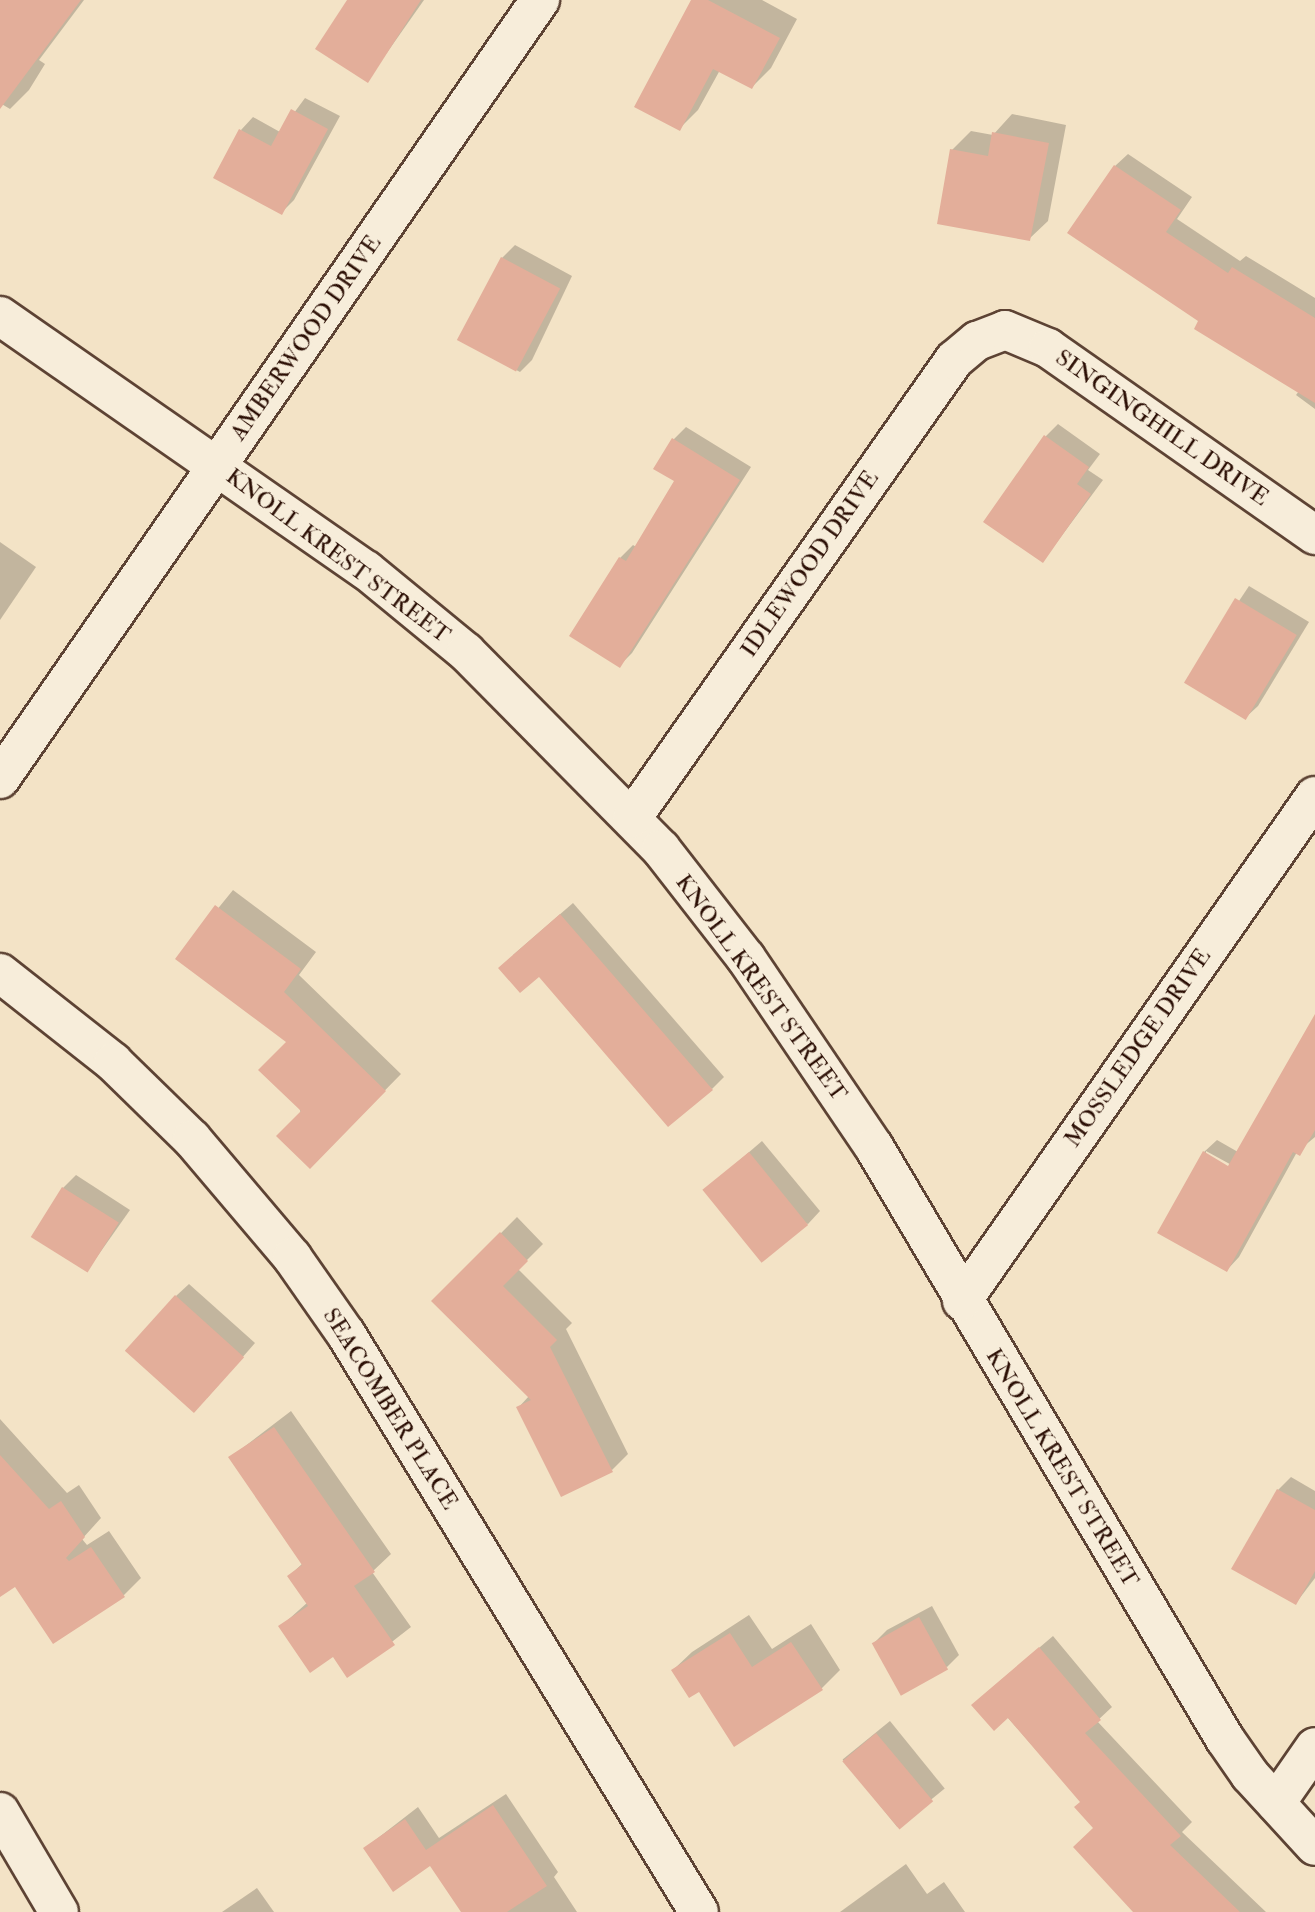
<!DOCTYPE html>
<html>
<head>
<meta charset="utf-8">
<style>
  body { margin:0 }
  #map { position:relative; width:1315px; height:1912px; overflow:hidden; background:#f3e3c6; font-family:"IM FELL Double Pica",serif }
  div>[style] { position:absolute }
  .shadow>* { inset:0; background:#0003; transform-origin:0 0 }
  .building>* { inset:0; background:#e3ae9a; transform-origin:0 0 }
  .roads { filter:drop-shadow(2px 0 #5d4334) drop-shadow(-2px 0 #5d4334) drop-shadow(0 2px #5d4334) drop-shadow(0 -2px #5d4334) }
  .minor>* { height:38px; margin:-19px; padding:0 19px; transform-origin:19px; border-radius:19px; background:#f7edda }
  span { translate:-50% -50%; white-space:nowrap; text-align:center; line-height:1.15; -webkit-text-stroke:5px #f7edda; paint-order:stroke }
  .street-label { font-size:23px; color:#2b0e04 }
</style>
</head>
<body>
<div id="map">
  <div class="shadow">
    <div style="clip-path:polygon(0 0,84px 0,39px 60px,45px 64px,29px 90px,10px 109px,0 103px)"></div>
    <div style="clip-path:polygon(349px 0,424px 0,367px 81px)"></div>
    <div style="clip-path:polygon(693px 0,762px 0,797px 19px,771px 68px,752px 87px,720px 70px,698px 110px,679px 129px)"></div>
    <div style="clip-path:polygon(305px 98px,340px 116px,294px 200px,281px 213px,241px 130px,253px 117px,280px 132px)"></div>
    <div style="clip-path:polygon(1012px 114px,1066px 125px,1048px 221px,1029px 239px,952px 150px,971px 131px,993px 135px)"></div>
    <div style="clip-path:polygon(1128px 154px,1192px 197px,1177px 219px,1240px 261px,1246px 256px,1315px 298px,1315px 409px,1296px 395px,1299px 391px,1201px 321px,1115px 166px)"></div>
    <div style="clip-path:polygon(515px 245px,572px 276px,532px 360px,520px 372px,458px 339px,502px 258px)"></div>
    <div style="clip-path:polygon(1058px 424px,1100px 454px,1088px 470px,1103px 480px,1043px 561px,1046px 436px)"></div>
    <div style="clip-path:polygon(686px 427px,751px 467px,632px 653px,620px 665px,620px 558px,633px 545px,636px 547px,677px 481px,673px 440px)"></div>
    <div style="clip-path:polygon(0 542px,36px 567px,0 620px)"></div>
    <div style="clip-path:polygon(1249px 586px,1309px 622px,1258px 706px,1245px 718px,1185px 682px)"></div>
    <div style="clip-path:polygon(233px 890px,316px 952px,299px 975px,401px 1074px,310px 1167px,288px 1042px,177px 959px)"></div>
    <div style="clip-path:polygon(573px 903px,724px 1077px,712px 1089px,513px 955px)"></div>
    <div style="clip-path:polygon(evenodd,1315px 1017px,1315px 1137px,1297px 1152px,1239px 1257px,1227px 1270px,1204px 1152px,1217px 1140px,1238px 1152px,1315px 1017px,1206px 1151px,1237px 1168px,1235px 1171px,1206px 1155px,1206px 1151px)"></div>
    <div style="clip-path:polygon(762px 1141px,820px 1211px,808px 1224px,705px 1190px)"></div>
    <div style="clip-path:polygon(76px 1175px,130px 1210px,87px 1271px,63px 1188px)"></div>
    <div style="clip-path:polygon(517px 1217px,543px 1244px,518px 1269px,572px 1323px,566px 1329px,628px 1454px,612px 1470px,518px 1408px,529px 1396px,434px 1301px)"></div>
    <div style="clip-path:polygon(189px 1284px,255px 1343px,207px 1398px,176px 1296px)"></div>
    <div style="clip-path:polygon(291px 1411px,391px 1554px,372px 1572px,411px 1627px,348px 1676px,333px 1655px,280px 1627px,308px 1602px,289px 1576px,303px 1563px,231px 1457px)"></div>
    <div style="clip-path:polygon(0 1419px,67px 1493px,79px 1485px,101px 1518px,82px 1539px,87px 1545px,109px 1531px,141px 1578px,124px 1595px,15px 1584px,0 1595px)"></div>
    <div style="clip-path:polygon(1291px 1477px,1315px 1491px,1315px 1578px,1296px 1603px,1278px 1490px)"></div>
    <div style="clip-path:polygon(932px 1606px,959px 1655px,947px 1667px,874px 1643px,887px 1630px)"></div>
    <div style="clip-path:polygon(749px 1615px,772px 1649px,811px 1624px,840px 1670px,822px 1688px,699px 1689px,673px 1670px,692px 1652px)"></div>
    <div style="clip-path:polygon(1053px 1636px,1112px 1707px,1097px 1721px,1192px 1822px,1182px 1832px,1266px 1912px,1135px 1912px,1082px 1802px,986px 1693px)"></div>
    <div style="left:890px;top:1721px;width:87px;height:61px;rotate:51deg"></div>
    <div style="clip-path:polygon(506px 1794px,558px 1872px,554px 1877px,577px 1912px,463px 1912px,431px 1864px,365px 1848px,418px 1807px,439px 1838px)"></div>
    <div style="clip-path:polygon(906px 1864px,927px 1894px,944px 1882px,965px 1912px,840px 1912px)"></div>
    <div style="clip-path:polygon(257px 1888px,274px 1912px,222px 1912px)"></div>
  </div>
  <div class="building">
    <div style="clip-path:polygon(0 0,81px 0,0 109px)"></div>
    <div style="clip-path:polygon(347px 0,421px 0,368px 83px,315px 49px)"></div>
    <div style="clip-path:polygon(691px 0,708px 0,780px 38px,752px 89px,713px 69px,680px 131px,634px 107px)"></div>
    <div style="clip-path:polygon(291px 109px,328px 129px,282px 215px,213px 178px,239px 129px,271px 146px)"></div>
    <div style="clip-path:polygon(992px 132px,1049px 143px,1030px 241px,937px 224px,950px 149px,988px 156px)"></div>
    <div style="clip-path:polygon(1114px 165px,1181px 210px,1166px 232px,1228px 273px,1232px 267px,1315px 318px,1315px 403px,1194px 329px,1198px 321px,1067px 233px)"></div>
    <div style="left:501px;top:257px;width:67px;height:94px;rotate:28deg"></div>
    <div style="clip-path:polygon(1044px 435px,1089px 467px,1077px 484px,1091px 494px,1043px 563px,983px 522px)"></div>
    <div style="clip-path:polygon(672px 438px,740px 480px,620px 668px,569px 636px,619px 557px,626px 561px,674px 481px,653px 469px)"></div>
    <div style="left:1235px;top:598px;width:72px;height:99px;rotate:31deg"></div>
    <div style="clip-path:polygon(215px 905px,301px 969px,284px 992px,386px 1091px,310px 1169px,276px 1136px,301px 1111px,258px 1070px,286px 1042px,175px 959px)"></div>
    <div style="clip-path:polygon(560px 914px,713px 1090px,668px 1127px,539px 977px,520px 993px,498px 968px)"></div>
    <div style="clip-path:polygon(1315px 1014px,1315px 1130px,1300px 1156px,1293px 1152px,1227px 1272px,1157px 1233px,1203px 1151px,1228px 1166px)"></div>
    <div style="left:749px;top:1152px;width:94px;height:60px;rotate:51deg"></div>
    <div style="left:62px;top:1187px;width:67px;height:59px;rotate:32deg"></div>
    <div style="clip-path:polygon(500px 1232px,528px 1261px,503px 1286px,557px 1340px,550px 1347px,613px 1472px,561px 1497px,516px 1407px,531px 1400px,431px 1301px)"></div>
    <div style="left:175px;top:1295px;width:93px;height:75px;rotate:42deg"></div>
    <div style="clip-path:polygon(274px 1427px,375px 1572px,354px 1586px,395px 1645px,347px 1678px,333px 1657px,310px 1673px,278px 1626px,308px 1606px,287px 1576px,302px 1565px,228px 1457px)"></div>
    <div style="clip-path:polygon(0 1455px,49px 1509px,61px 1501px,85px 1537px,66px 1558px,69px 1561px,91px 1547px,125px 1597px,53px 1644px,15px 1587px,0 1597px)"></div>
    <div style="clip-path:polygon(1277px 1489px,1315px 1510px,1315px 1571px,1296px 1605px,1231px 1569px)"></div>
    <div style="left:919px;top:1617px;width:60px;height:54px;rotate:61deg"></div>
    <div style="clip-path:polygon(730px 1633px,752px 1667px,791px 1642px,823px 1690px,734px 1747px,699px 1692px,689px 1698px,671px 1670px)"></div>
    <div style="clip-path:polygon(1039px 1647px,1101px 1720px,1085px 1733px,1181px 1836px,1170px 1845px,1240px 1912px,1133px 1912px,1073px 1847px,1093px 1828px,1074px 1807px,1080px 1802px,1008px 1718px,994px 1731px,971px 1705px)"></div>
    <div style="left:876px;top:1733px;width:89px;height:44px;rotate:50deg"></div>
    <div style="clip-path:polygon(493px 1805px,547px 1886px,507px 1912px,461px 1912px,430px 1866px,393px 1892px,363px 1848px,405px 1819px,426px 1850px)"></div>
  </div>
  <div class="roads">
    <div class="minor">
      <div style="left:0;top:316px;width:446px;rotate:34.8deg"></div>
      <div style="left:366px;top:570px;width:129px;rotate:39.4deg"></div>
      <div style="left:466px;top:652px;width:277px;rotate:45.3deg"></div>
      <div style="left:661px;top:849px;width:138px;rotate:52.1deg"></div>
      <div style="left:746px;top:958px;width:228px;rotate:55.9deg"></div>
      <div style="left:874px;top:1147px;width:688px;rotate:59.34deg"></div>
      <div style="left:1225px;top:1739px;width:44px;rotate:55.2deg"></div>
      <div style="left:1250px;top:1775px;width:96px;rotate:47.5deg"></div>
      <div style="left:0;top:779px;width:948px;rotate:-55.27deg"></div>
      <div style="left:632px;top:818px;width:560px;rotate:-54.89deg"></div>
      <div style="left:954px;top:360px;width:30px;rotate:-40deg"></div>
      <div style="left:977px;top:341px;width:30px;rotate:-21deg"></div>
      <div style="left:1005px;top:330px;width:47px;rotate:22.7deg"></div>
      <div style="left:1048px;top:348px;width:326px;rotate:35deg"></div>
      <div style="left:0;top:973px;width:144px;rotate:38.2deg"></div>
      <div style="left:113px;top:1062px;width:110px;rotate:44.3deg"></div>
      <div style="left:192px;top:1139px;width:155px;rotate:49.7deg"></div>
      <div style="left:292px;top:1257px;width:94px;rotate:55deg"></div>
      <div style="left:346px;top:1334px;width:677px;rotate:58.59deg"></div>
      <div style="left:962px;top:1301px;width:616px;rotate:-55.05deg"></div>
      <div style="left:1276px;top:1803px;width:68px;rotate:-55.1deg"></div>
      <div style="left:0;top:1812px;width:116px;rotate:59.5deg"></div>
    </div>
  </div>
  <div class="street-label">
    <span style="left:306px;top:338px;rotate:-55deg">AMBERWOOD DRIVE</span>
    <span style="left:1162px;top:428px;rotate:35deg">SINGINGHILL DRIVE</span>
    <span style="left:338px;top:556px;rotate:37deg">KNOLL KREST STREET</span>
    <span style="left:810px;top:564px;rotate:-55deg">IDLEWOOD DRIVE</span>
    <span style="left:761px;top:988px;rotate:54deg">KNOLL KREST STREET</span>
    <span style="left:1138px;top:1048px;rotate:-55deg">MOSSLEDGE DRIVE</span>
    <span style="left:390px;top:1409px;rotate:58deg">SEACOMBER PLACE</span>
    <span style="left:1062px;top:1468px;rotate:59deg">KNOLL KREST STREET</span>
  </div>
</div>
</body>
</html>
